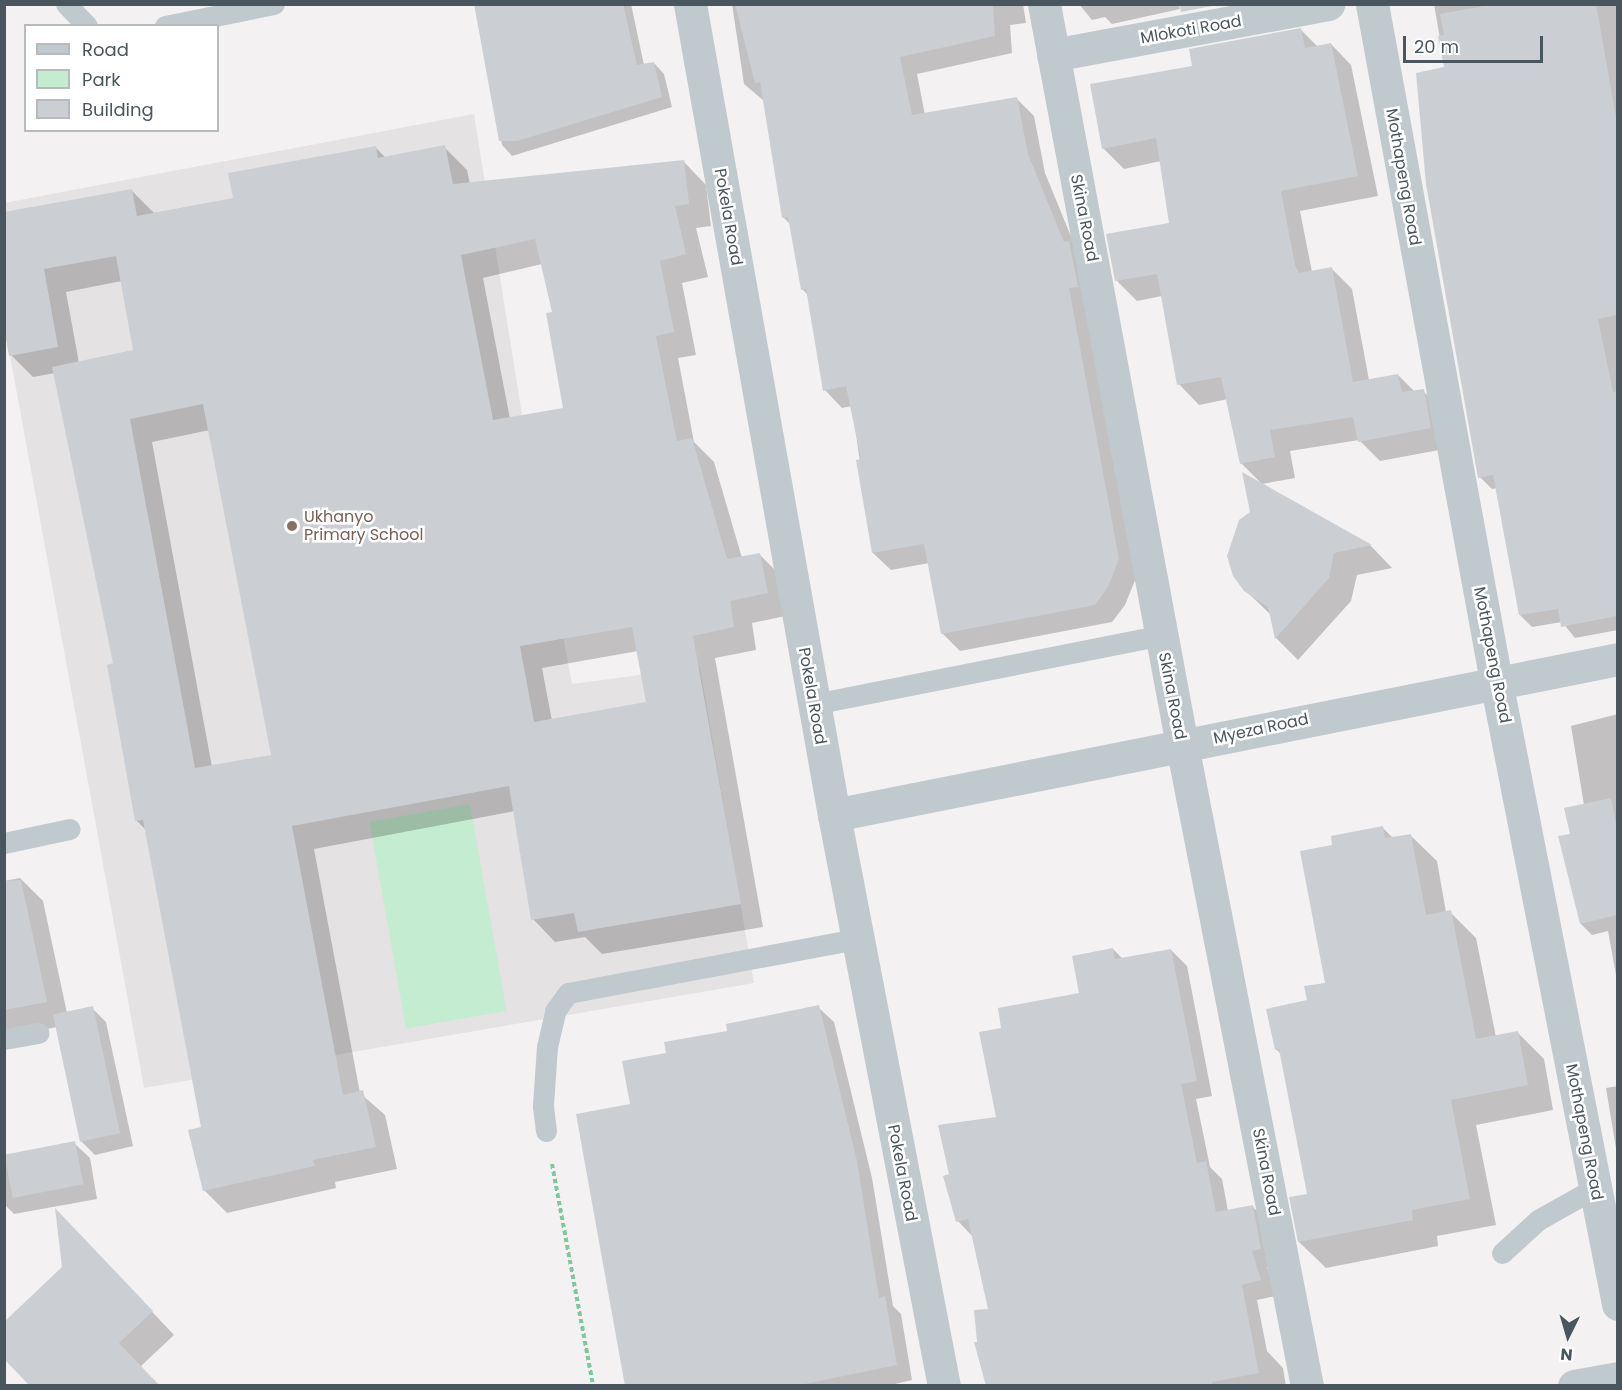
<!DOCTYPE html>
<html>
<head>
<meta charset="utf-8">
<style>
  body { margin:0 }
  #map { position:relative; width:1622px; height:1390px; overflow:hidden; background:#f3f1f1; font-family:Poppins,sans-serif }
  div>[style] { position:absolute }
  .education>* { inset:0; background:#e4e2e3 }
  .green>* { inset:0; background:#c4ecd0; transform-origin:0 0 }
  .shadow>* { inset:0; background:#0003 }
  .building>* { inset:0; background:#cbcfd3; transform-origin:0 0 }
  .path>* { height:4px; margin-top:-2px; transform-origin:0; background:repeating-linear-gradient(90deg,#7ec89d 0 4.5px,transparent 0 7.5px) }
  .service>* { height:21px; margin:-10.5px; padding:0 10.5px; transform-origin:10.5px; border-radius:10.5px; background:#c0c9ce }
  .minor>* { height:33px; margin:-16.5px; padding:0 16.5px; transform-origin:16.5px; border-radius:16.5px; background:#c0c9ce }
  .dots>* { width:16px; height:16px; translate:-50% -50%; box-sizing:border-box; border:3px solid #fff; border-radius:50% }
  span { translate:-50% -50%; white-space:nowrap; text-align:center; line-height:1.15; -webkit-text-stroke:5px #fff; paint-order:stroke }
  .street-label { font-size:16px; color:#4a565d }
  .education-label { font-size:16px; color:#785e54 }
  .left { translate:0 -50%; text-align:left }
  .frame { position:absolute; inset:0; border:6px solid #4a565d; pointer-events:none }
  .legend { position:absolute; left:24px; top:24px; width:195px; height:108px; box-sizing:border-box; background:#fff; border:2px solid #b7bbbe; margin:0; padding:8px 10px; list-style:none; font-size:18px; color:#4a565d }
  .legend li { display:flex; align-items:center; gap:12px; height:30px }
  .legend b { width:30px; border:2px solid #b7bbbe }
  .north { position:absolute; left:1538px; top:1306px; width:60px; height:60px; -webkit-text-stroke:4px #fff; paint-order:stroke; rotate:185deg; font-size:16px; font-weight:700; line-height:24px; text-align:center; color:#4a565d }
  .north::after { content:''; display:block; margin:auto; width:21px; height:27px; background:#4a565d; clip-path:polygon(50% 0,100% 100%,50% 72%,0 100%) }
  .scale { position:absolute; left:1403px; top:36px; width:140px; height:27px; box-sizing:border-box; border:3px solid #4a565d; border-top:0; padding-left:8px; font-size:18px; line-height:21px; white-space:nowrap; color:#4a565d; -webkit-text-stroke:4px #fff; paint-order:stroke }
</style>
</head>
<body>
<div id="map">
  <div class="education">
    <div style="clip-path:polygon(474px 114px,522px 415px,572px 684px,700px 667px,754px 983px,144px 1088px,5px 328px,4px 203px)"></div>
  </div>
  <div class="green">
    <div style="left:470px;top:804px;width:210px;height:102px;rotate:80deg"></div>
  </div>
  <div class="shadow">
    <div style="clip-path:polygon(476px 4px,631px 4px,644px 65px,654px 63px,664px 74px,672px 107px,512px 156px,502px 145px)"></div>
    <div style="clip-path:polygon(732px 4px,1023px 4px,1026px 23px,1010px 25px,1012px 53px,917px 74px,925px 115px,1016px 98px,1034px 116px,1045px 173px,1077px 251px,1136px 578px,1125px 605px,1112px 622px,960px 651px,942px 633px,929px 563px,891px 570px,873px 553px,852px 406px,842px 408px,825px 390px,809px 296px,802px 289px,791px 225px,783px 217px,764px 101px,744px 84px)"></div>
    <div style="clip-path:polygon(1079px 4px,1179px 4px,1180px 9px,1112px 24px,1105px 17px,1092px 20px)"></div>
    <div style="clip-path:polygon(1434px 4px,1618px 4px,1618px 630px,1575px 638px,1562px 622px,1532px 627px,1520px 615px,1497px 488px,1492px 489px,1480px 477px,1445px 68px)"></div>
    <div style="clip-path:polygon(1301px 30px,1318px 47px,1331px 44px,1351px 65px,1378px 196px,1300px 211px,1312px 272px,1331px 268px,1352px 289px,1369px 380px,1398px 375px,1415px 392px,1423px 391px,1444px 411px,1450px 448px,1380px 461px,1359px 440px,1290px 451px,1295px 478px,1262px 484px,1241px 463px,1228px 399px,1199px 405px,1179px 384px,1162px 296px,1137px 301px,1116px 280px,1171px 224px,1161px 161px,1124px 169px,1103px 148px,1194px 67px)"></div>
    <div style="clip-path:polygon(evenodd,444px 147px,467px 170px,470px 184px,684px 162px,706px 185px,711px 226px,696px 228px,708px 277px,682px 283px,696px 355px,678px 358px,694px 442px,714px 462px,742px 558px,759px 554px,782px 577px,790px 615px,752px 623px,756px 650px,715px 658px,763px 927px,602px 954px,585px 937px,555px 942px,533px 919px,515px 811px,314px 849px,360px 1093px,385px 1115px,397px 1169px,335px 1182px,336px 1188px,227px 1213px,204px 1190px,203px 1128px,147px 831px,136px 820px,115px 665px,55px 373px,33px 377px,11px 355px,4px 299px,131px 190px,154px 213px,235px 199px,376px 148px,386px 158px,444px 147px,542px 264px,554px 313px,565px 409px,510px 419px,483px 278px,542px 264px,444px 147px,122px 281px,134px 352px,79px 363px,66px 292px,122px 281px,444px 147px,210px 430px,273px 756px,212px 767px,152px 442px,210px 430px,444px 147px,638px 651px,648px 703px,552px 721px,542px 668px,638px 651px)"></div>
    <div style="clip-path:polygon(1244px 475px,1371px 546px,1392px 568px,1357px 575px,1351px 601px,1298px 660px,1276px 638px,1271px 615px,1245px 590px,1252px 513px)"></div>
    <div style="clip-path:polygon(1618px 714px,1618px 986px,1608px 931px,1592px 935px,1581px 924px,1571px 835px,1584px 805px,1571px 726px)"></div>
    <div style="clip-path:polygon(1382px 827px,1393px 838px,1410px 835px,1437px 861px,1446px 912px,1450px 912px,1476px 938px,1496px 1037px,1518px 1033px,1544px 1059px,1553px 1110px,1476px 1125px,1496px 1225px,1437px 1236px,1438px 1246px,1326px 1268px,1299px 1242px,1309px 1195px,1282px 1055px,1276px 1049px,1309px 1001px,1327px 984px,1334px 846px)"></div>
    <div style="clip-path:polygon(20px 878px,43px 901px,67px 1013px,92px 1008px,106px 1022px,133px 1146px,95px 1155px,81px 1141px,57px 1027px,4px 1038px,4px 881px)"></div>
    <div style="clip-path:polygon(1113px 949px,1123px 959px,1171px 950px,1187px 966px,1212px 1096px,1196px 1099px,1210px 1167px,1222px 1179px,1228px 1211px,1252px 1206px,1268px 1222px,1276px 1265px,1267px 1267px,1276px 1296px,1257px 1300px,1267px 1351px,1283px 1368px,1286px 1386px,987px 1386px,979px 1343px,990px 1310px,973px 1237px,958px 1221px,951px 1175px,997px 1118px,1003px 1029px,1081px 994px)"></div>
    <div style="clip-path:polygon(818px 1007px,834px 1022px,872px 1178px,893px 1306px,901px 1314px,912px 1380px,886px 1386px,627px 1386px,632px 1105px,668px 1054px)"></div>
    <div style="clip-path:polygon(1618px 1086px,1618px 1161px,1606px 1088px)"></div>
    <div style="clip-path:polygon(74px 1143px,90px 1158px,97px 1199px,14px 1214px,4px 1204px,4px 1156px)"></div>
    <div style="clip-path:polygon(77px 1232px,174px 1335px,140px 1367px,32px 1386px,63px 1268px)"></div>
  </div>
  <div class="building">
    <div style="clip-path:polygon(474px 4px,623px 4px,637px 65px,654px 62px,662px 97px,517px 141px,499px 141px)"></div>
    <div style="clip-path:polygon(735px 4px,993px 4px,995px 36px,900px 57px,912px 115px,1017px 97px,1028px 154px,1064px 242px,1069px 241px,1078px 287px,1069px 288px,1119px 559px,1108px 587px,1095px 605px,941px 634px,924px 544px,872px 553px,856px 460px,861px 459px,846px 386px,823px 391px,806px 289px,801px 290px,788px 217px,782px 218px,760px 82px,755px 83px)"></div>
    <div style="clip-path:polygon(1180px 4px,1222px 4px,1181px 12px)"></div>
    <div style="clip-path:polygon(1495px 4px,1596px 4px,1617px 123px,1617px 315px,1598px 319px,1613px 392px,1617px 391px,1617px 616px,1561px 627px,1558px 609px,1519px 615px,1493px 475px,1478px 478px,1426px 184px,1416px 73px,1444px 67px,1438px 36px,1444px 35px,1440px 14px)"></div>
    <div style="clip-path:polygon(1301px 28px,1305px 48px,1331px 43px,1358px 176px,1281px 191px,1295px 265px,1299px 273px,1332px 267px,1353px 382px,1398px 374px,1402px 392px,1424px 389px,1431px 428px,1358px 442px,1353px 417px,1270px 430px,1275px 457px,1240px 464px,1221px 377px,1177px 385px,1157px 274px,1115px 281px,1106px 234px,1169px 223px,1156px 138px,1102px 149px,1090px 84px,1192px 66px,1189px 49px)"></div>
    <div style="clip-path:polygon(evenodd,445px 145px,453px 184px,684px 160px,689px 204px,675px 206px,686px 254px,660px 261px,674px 332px,656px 336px,677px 441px,692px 438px,727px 559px,760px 553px,768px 593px,730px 601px,734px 627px,693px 636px,741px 904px,578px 932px,574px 913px,531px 920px,509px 786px,292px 826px,343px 1095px,363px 1090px,376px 1147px,313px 1160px,315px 1166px,203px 1191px,188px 1130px,201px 1127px,143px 820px,135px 821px,107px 665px,113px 663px,52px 367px,133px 350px,116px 256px,44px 269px,58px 347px,9px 356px,4px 328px,4px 212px,132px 189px,137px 216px,233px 198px,228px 173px,376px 146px,378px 158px,445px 145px,535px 239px,552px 312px,546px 313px,563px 408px,493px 420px,461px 255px,535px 239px,445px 145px,203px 404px,271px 755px,195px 768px,130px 419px,203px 404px,445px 145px,632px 627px,646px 702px,534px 722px,520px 646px,632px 627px)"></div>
    <div style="clip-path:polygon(1242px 472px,1372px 545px,1334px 553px,1329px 578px,1275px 639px,1268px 607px,1244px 591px,1233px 576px,1227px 556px,1239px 520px,1250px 512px)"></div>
    <div style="clip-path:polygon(1611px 798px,1617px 829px,1617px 915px,1580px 924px,1558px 836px,1570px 834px,1564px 808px)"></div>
    <div style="clip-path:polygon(1383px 826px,1385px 838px,1411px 834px,1426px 915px,1451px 910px,1476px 1039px,1518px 1031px,1528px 1085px,1451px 1100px,1470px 1199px,1412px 1210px,1413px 1220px,1298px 1242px,1289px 1197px,1307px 1194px,1279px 1049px,1275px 1050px,1266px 1009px,1307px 1000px,1304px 986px,1325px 983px,1300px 851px,1332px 845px,1331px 836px)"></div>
    <div style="clip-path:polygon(21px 880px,47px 1002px,4px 1010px,4px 881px)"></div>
    <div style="clip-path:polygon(1113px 948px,1115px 959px,1171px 949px,1197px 1081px,1181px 1084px,1197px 1163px,1206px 1161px,1216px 1212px,1253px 1205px,1261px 1249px,1252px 1251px,1261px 1280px,1242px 1285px,1259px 1373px,1212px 1382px,1213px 1386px,986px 1386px,974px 1342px,977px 1342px,974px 1310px,988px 1309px,968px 1219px,956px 1222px,943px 1176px,949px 1174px,938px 1125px,996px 1117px,979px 1032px,1001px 1028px,998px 1008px,1079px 993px,1072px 956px)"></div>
    <div style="clip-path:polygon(819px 1005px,857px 1161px,879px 1298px,885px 1296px,897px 1365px,795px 1386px,625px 1386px,576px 1114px,630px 1104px,622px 1061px,666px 1053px,664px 1042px,727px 1031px,726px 1024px)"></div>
    <div style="left:93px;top:1006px;width:130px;height:41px;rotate:78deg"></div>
    <div style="left:75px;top:1141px;width:44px;height:72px;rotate:79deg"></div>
    <div style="clip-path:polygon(55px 1208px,153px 1311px,119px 1343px,160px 1386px,30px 1386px,4px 1359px,4px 1322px,62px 1267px)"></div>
  </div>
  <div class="path">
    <div style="left:552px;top:1164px;width:226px;rotate:79.5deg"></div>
  </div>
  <div class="service">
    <div style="left:66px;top:4px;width:30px;rotate:46deg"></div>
    <div style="left:165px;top:26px;width:111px;rotate:-11.4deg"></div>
    <div style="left:814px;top:704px;width:354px;rotate:-11.2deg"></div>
    <div style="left:4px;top:843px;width:67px;rotate:-12deg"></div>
    <div style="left:4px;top:1039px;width:35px;rotate:-10deg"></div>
    <div style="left:546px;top:1131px;width:26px;rotate:-97deg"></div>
    <div style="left:543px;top:1105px;width:58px;rotate:-86.1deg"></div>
    <div style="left:547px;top:1047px;width:37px;rotate:-77deg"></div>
    <div style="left:555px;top:1011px;width:22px;rotate:-54deg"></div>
    <div style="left:568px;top:993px;width:294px;rotate:-10.6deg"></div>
    <div style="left:1502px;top:1253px;width:49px;rotate:-42.5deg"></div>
    <div style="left:1538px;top:1220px;width:65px;rotate:-29.3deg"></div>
  </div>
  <div class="minor">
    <div style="left:690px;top:4px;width:824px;rotate:79.93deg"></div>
    <div style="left:834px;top:815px;width:581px;rotate:79.1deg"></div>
    <div style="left:1044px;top:4px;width:754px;rotate:79.45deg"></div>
    <div style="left:1182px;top:745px;width:653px;rotate:78.97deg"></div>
    <div style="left:1372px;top:4px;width:688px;rotate:79.62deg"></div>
    <div style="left:1496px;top:681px;width:635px;rotate:78.92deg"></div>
    <div style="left:1053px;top:55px;width:280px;rotate:-10.5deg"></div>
    <div style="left:834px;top:815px;width:799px;rotate:-11.25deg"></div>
    <div style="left:1574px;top:1386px;width:45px;rotate:-10.3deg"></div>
  </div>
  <div class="dots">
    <div style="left:292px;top:526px;background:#8d6e63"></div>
  </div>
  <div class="street-label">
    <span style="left:1191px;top:30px;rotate:-10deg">Mlokoti Road</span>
    <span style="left:1403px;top:177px;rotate:80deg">Mothapeng Road</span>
    <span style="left:728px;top:217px;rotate:80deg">Pokela Road</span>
    <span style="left:1084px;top:218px;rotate:79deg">Skina Road</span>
    <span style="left:1492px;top:655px;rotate:79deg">Mothapeng Road</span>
    <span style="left:812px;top:696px;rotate:80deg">Pokela Road</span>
    <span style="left:1172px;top:696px;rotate:79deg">Skina Road</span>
    <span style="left:1261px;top:729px;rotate:-12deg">Myeza Road</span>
    <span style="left:1584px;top:1132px;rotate:79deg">Mothapeng Road</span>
    <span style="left:1266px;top:1172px;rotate:79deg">Skina Road</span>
    <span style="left:902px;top:1173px;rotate:79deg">Pokela Road</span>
  </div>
  <div class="education-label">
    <span class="left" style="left:304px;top:526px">Ukhanyo<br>Primary School</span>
  </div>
  <div class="frame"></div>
  <ul class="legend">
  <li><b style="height:8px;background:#c0c9ce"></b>Road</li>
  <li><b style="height:16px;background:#c4ecd0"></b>Park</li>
  <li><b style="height:16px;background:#cbcfd3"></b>Building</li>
  </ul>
  <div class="north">N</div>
  <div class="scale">20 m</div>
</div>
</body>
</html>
